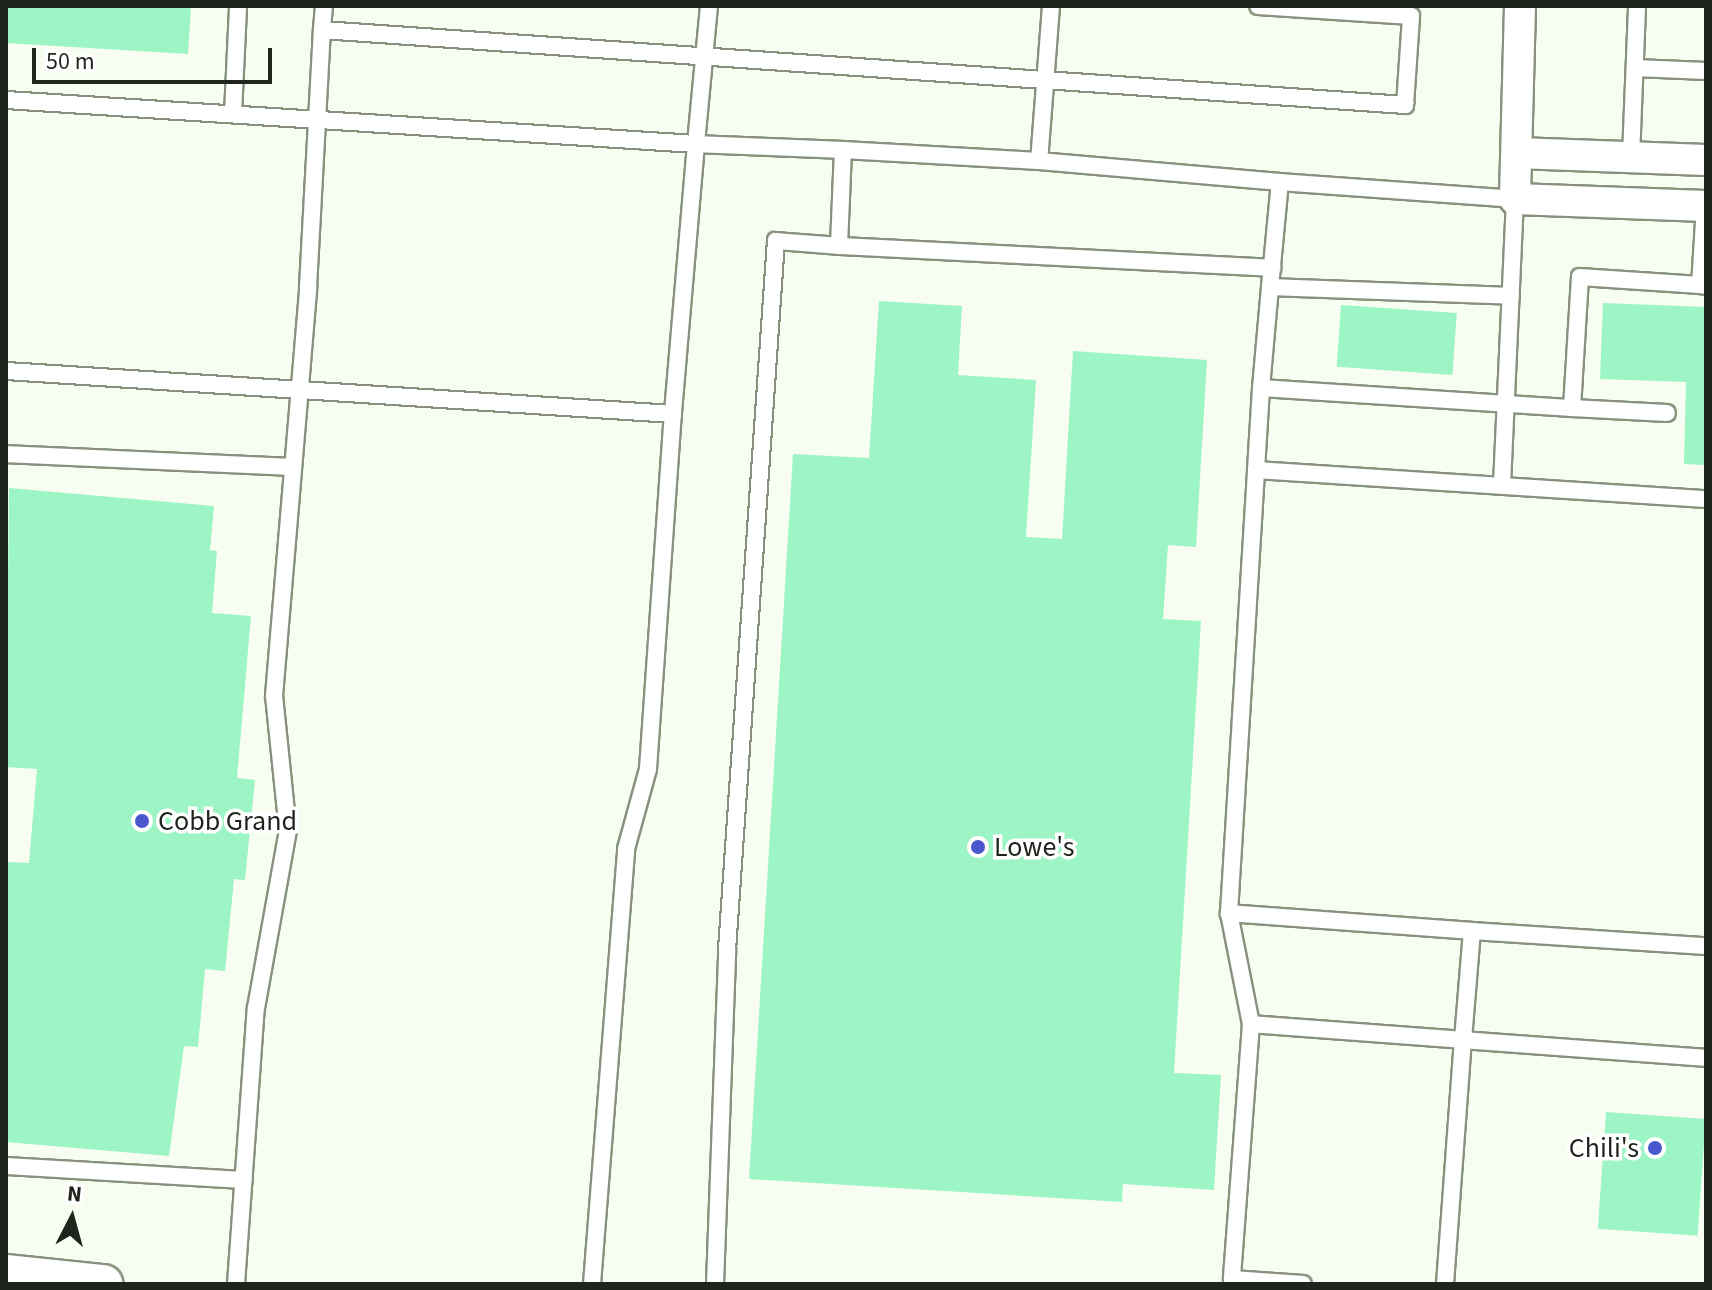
<!DOCTYPE html>
<html>
<head>
<meta charset="utf-8">
<style>
  body { margin:0 }
  #map { position:relative; width:1712px; height:1290px; overflow:hidden; background:#f7fef1; font-family:"Source Sans 3",sans-serif }
  div>[style] { position:absolute }
  .building>* { inset:0; background:#9df4c4; transform-origin:0 0 }
  .roads { filter:drop-shadow(2px 0 #87927e) drop-shadow(-2px 0 #87927e) drop-shadow(0 2px #87927e) drop-shadow(0 -2px #87927e) }
  .service>* { height:16px; margin:-8px; padding:0 8px; transform-origin:8px; border-radius:8px; background:#fff }
  .minor>* { height:30px; margin:-15px; padding:0 15px; transform-origin:15px; border-radius:15px; background:#fff }
  .tertiary>* { height:38px; margin:-19px; padding:0 19px; transform-origin:19px; border-radius:19px; background:#fff }
  .dots>* { width:22px; height:22px; translate:-50% -50%; box-sizing:border-box; border:4px solid #fff; border-radius:50% }
  span { translate:-50% -50%; white-space:nowrap; text-align:center; line-height:1.15; -webkit-text-stroke:7px #fff; paint-order:stroke }
  .poi-label { font-size:28px; color:#1f241c }
  .left { translate:0 -50%; text-align:left }
  .right { translate:-100% -50%; text-align:right }
  .frame { position:absolute; inset:0; border:8px solid #1f241c; pointer-events:none }
  .north { position:absolute; left:32px; top:1178px; width:80px; height:80px; -webkit-text-stroke:6px #fff; paint-order:stroke; rotate:6deg; font-size:22px; font-weight:700; line-height:32px; text-align:center; color:#1f241c }
  .north::after { content:''; display:block; margin:auto; width:28px; height:36px; background:#1f241c; clip-path:polygon(50% 0,100% 100%,50% 72%,0 100%) }
  .scale { position:absolute; left:32px; top:48px; width:240px; height:36px; box-sizing:border-box; border:4px solid #1f241c; border-top:0; padding-left:10px; font-size:24px; line-height:28px; white-space:nowrap; color:#1f241c; -webkit-text-stroke:6px #fff; paint-order:stroke }
</style>
</head>
<body>
<div id="map">
  <div class="building">
    <div style="clip-path:polygon(6px 6px,191px 6px,188px 54px,6px 43px)"></div>
    <div style="clip-path:polygon(879px 301px,962px 306px,958px 375px,1036px 380px,1026px 537px,1062px 539px,1073px 351px,1207px 360px,1196px 547px,1168px 545px,1163px 619px,1201px 621px,1174px 1073px,1221px 1075px,1214px 1190px,1123px 1184px,1122px 1202px,749px 1179px,793px 454px,869px 458px)"></div>
    <div style="clip-path:polygon(1603px 303px,1706px 307px,1706px 465px,1684px 464px,1686px 382px,1600px 379px)"></div>
    <div style="left:1341px;top:305px;width:116px;height:62px;rotate:4deg"></div>
    <div style="clip-path:polygon(9px 488px,214px 506px,210px 550px,217px 551px,212px 613px,251px 616px,237px 778px,255px 780px,245px 880px,234px 879px,225px 971px,205px 969px,198px 1047px,184px 1046px,169px 1156px,6px 1142px,6px 862px,29px 863px,37px 769px,6px 767px)"></div>
    <div style="left:1606px;top:1112px;width:100px;height:117px;rotate:4deg"></div>
  </div>
  <div class="roads">
    <div class="service">
      <div style="left:324px;top:6px;width:24px;rotate:95deg"></div>
      <div style="left:322px;top:30px;width:1086px;rotate:3.96deg"></div>
      <div style="left:1405px;top:105px;width:89px;rotate:-86.1deg"></div>
      <div style="left:1411px;top:16px;width:153px;rotate:-176.3deg"></div>
      <div style="left:709px;top:6px;width:139px;rotate:95.4deg"></div>
      <div style="left:696px;top:144px;width:147px;rotate:2.3deg"></div>
      <div style="left:1051px;top:6px;width:155px;rotate:94.4deg"></div>
      <div style="left:1039px;top:161px;width:242px;rotate:5deg"></div>
      <div style="left:1635px;top:68px;width:71px;rotate:2.4deg"></div>
      <div style="left:6px;top:100px;width:691px;rotate:3.65deg"></div>
      <div style="left:696px;top:144px;width:271px;rotate:94.9deg"></div>
      <div style="left:673px;top:414px;width:668px;rotate:-176.31deg"></div>
      <div style="left:233px;top:114px;width:108px;rotate:-87.3deg"></div>
      <div style="left:1631px;top:157px;width:151px;rotate:-87.7deg"></div>
      <div style="left:1039px;top:161px;width:196px;rotate:-176.8deg"></div>
      <div style="left:843px;top:150px;width:96px;rotate:92.4deg"></div>
      <div style="left:839px;top:246px;width:434px;rotate:2.9deg"></div>
      <div style="left:1705px;top:206px;width:79px;rotate:93.6deg"></div>
      <div style="left:1700px;top:285px;width:6px;rotate:9deg"></div>
      <div style="left:1270px;top:287px;width:105px;rotate:-84.6deg"></div>
      <div style="left:1280px;top:182px;width:236px;rotate:4.1deg"></div>
      <div style="left:1515px;top:199px;width:287px;rotate:92.6deg"></div>
      <div style="left:1261px;top:388px;width:101px;rotate:-84.9deg"></div>
      <div style="left:1270px;top:287px;width:241px;rotate:2.1deg"></div>
      <div style="left:1572px;top:408px;width:95px;rotate:3deg"></div>
      <div style="left:6px;top:454px;width:285px;rotate:2.6deg"></div>
      <div style="left:1256px;top:470px;width:82px;rotate:-86.5deg"></div>
      <div style="left:1261px;top:388px;width:312px;rotate:3.7deg"></div>
      <div style="left:1572px;top:408px;width:131px;rotate:-86.5deg"></div>
      <div style="left:1580px;top:277px;width:120px;rotate:3.8deg"></div>
      <div style="left:1229px;top:913px;width:444px;rotate:-86.5deg"></div>
      <div style="left:1256px;top:470px;width:451px;rotate:3.7deg"></div>
      <div style="left:1472px;top:931px;width:234px;rotate:3.7deg"></div>
      <div style="left:1251px;top:1024px;width:213px;rotate:4.3deg"></div>
      <div style="left:1463px;top:1040px;width:109px;rotate:-85.3deg"></div>
      <div style="left:1472px;top:931px;width:244px;rotate:-175.8deg"></div>
      <div style="left:1229px;top:913px;width:113px;rotate:78.8deg"></div>
      <div style="left:1251px;top:1024px;width:256px;rotate:94.3deg"></div>
      <div style="left:1232px;top:1279px;width:71px;rotate:4deg"></div>
      <div style="left:6px;top:1166px;width:238px;rotate:3.4deg"></div>
      <div style="left:236px;top:1284px;width:277px;rotate:-85.9deg"></div>
      <div style="left:256px;top:1008px;width:180px;rotate:-79.8deg"></div>
      <div style="left:288px;top:831px;width:136px;rotate:-95.9deg"></div>
      <div style="left:274px;top:696px;width:410px;rotate:-85.2deg"></div>
      <div style="left:308px;top:287px;width:257px;rotate:-86.9deg"></div>
      <div style="left:592px;top:1284px;width:436px;rotate:-85.5deg"></div>
      <div style="left:626px;top:849px;width:83px;rotate:-74.6deg"></div>
      <div style="left:648px;top:769px;width:356px;rotate:-86deg"></div>
      <div style="left:715px;top:1284px;width:334px;rotate:-87.9deg"></div>
      <div style="left:727px;top:950px;width:711px;rotate:-86.05deg"></div>
      <div style="left:776px;top:241px;width:63px;rotate:4.5deg"></div>
      <div style="left:1445px;top:1284px;width:245px;rotate:-85.8deg"></div>
      <div style="left:1463px;top:1040px;width:244px;rotate:4.2deg"></div>
    </div>
    <div class="minor">
      <div style="left:1520px;top:6px;width:193px;rotate:91.5deg"></div>
      <div style="left:1515px;top:199px;width:191px;rotate:2.1deg"></div>
      <div style="left:1517px;top:153px;width:189px;rotate:2.1deg"></div>
    </div>
    <div class="tertiary">
      <div style="left:6px;top:1274px;width:98px;rotate:5.9deg"></div>
    </div>
  </div>
  <div class="dots">
    <div style="left:142px;top:821px;background:#4a57cd"></div>
    <div style="left:978px;top:847px;background:#4a57cd"></div>
    <div style="left:1655px;top:1148px;background:#4a57cd"></div>
  </div>
  <div class="poi-label">
    <span class="left" style="left:158px;top:821px">Cobb Grand</span>
    <span class="left" style="left:994px;top:847px">Lowe's</span>
    <span class="right" style="left:1639px;top:1148px">Chili's</span>
  </div>
  <div class="frame"></div>
  <div class="north">N</div>
  <div class="scale">50 m</div>
</div>
</body>
</html>
